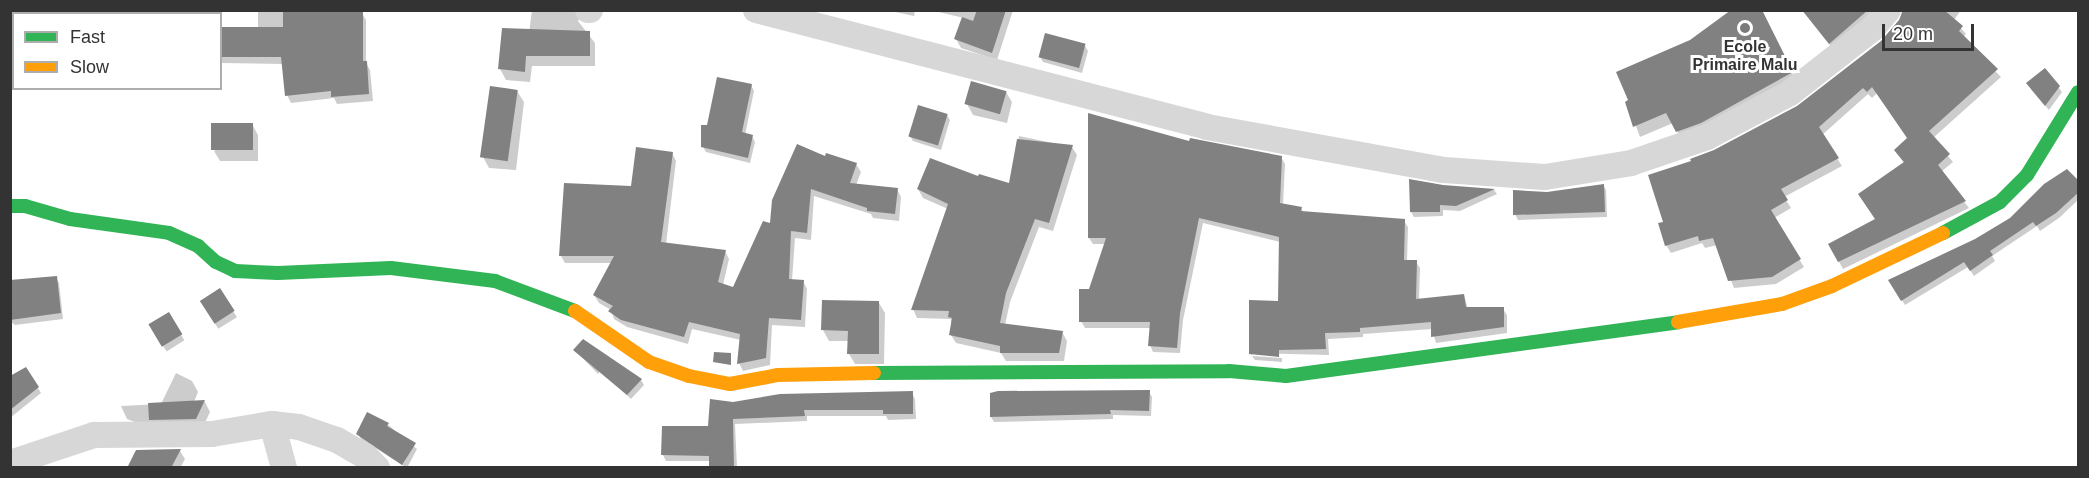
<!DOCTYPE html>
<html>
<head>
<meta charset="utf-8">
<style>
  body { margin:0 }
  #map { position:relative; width:2089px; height:478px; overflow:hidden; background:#fff; font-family:Helvetica,sans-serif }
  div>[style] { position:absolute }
  .shadow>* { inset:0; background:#0003; transform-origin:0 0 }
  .building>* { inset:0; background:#818181; transform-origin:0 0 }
  .street>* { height:26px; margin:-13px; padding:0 13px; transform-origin:13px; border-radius:13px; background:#d7d7d7 }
  .fast>* { height:14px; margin:-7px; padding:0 7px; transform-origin:7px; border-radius:7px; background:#30b455 }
  .slow>* { height:14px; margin:-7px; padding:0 7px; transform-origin:7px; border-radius:7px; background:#ff9f0a }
  .dots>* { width:16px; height:16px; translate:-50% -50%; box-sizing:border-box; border:3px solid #fff; border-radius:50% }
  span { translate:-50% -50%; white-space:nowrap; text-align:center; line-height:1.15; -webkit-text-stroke:6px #fff; paint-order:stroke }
  .poi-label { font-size:16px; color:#333; font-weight:700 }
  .frame { position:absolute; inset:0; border:12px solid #333; pointer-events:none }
  .legend { position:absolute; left:12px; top:12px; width:210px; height:78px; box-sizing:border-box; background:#fff; border:2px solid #adadad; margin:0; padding:8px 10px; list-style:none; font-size:18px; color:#333 }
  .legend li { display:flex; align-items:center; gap:12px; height:30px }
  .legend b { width:30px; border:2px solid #adadad }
  .scale { position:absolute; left:1882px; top:24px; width:92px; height:27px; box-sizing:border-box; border:3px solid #333; border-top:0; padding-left:8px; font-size:18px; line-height:21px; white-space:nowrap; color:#333; -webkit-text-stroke:4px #fff; paint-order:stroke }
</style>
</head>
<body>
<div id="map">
  <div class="shadow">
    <div style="clip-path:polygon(258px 10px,362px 13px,366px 20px,366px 63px,370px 70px,373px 101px,337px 104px,334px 98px,291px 103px,287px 95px,283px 64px,220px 63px,220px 28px,258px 28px)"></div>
    <div style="clip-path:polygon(532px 10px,584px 10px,578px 21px,595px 43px,595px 66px,532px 66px,530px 82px,506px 80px,500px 69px,529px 33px)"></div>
    <div style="clip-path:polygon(886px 10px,915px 10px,914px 16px)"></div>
    <div style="clip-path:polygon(930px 10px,1013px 10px,997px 60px,961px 48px,956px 39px,964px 18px)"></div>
    <div style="clip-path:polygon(1762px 10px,1797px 83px,1683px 142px,1673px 123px,1640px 137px,1627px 102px)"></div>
    <div style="clip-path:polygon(1802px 10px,1880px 10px,1834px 50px)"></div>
    <div style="clip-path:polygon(1902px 10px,1961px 10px,1954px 20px,1966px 34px,1963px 37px,2001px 77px,1933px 138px,1953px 162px,1941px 172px,1969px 208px,1843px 269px,1830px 245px,1877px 220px,1904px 163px,1895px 151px,1909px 139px,1877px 93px,1872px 98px,1868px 94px,1822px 135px,1842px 166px,1784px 197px,1791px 208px,1774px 218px,1804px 267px,1776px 284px,1734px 288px,1717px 245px,1705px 248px,1702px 243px,1671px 253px,1666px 245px,1665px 223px,1714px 152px,1798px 108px,1882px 42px,1901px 20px)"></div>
    <div style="clip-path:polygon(1085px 46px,1088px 51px,1082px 73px,1043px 62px,1040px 57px)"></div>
    <div style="clip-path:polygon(751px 85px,754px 91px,745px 135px,752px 136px,755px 142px,750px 163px,706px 152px,703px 147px,709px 126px)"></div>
    <div style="clip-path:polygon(2058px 87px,2062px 92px,2049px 110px,2031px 89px)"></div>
    <div style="clip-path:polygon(517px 91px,524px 102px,516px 170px,489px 168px,483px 157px)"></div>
    <div style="clip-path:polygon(1006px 92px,1012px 102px,1007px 123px,973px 115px,967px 104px)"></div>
    <div style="clip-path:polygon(947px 115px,950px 120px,941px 150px,913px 141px,910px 136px)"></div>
    <div style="clip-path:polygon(252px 124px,258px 135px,258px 161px,220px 161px,214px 151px)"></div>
    <div style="clip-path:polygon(1019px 136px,1072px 147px,1077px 155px,1053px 231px,1039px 227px,1010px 302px,1005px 325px,1062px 332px,1067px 341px,1064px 361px,1006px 361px,1001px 353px,956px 343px,951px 335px,951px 319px,917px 318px,913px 309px,948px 209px,923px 198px,918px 189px,979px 178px,1010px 185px)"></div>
    <div style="clip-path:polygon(1191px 143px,1281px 157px,1285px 164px,1283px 205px,1301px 208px,1304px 213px,1404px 221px,1408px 227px,1407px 261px,1416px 262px,1420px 268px,1419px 300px,1464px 295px,1468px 309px,1503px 309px,1507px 315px,1507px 333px,1436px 343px,1432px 329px,1363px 334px,1363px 337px,1328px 339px,1329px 355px,1252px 353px,1252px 356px,1251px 354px,1279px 302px,1280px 242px,1203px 223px,1183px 320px,1180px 353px,1153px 352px,1150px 345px,1151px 328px,1085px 328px,1081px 321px,1106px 244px,1093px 244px,1089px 238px)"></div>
    <div style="clip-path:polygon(672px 153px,676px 161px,666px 244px,725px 251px,729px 259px,723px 285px,734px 289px,771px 225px,826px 158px,856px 164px,861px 172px,856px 185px,897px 189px,901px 197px,899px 221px,873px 218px,871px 214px,814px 196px,811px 240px,795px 238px,792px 281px,803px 281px,807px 289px,805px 327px,772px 325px,770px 365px,743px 371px,739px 363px,741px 340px,692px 329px,688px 344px,627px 327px,614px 319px,611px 310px,599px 303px,594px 295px,612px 263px,565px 263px,561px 256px)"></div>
    <div style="clip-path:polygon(2078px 183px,2078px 200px,2059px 218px,2040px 231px,2037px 226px,1992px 256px,1995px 261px,1974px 276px,1968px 267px,1905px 305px,1890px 281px,1976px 240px)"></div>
    <div style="clip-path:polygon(1603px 185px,1606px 190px,1607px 217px,1518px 220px,1515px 214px,1547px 193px)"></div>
    <div style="clip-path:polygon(1443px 186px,1494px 190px,1497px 194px,1460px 211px,1443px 210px,1443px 216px,1414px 217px,1411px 212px)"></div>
    <div style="clip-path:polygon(56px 278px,59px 283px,63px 319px,15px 325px,10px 321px,10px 282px)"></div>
    <div style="left:220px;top:290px;width:32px;height:22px;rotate:58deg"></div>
    <div style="clip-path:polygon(823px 302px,879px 303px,885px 313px,884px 364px,855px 364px,849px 354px,849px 341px,829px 341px,823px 330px)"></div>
    <div style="left:168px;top:314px;width:31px;height:21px;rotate:58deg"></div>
    <div style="clip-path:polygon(575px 350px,641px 380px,644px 385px,631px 399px,600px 371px,598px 374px)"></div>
    <div style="clip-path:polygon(1252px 356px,1282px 358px,1282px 362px,1255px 360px)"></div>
    <div style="clip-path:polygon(26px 369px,41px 393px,10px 418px,10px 378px)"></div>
    <div style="clip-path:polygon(176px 373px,192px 381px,198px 392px,194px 402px,205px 402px,210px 412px,202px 429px,156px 430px,127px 419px,121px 406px,161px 404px)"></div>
    <div style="clip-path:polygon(1149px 392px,1152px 397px,1151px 416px,1113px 415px,1113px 419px,994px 422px,991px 417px)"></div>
    <div style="clip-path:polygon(912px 393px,915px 399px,916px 419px,888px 420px,886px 416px,807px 416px,807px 421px,735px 424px,737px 467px,755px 468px,709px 468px,710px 461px,666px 461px,663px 455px,709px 427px,733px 404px)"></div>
    <div style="clip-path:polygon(387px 424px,417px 449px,407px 468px,361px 439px,358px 434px)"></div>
    <div style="clip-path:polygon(180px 451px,185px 459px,180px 468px,135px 468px)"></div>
  </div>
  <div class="building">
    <div style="clip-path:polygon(283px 10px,363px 11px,363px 61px,367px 61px,369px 94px,331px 97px,331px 91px,285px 96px,281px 57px,220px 57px,220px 27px,283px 27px)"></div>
    <div style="clip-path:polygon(977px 10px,1006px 10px,992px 53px,954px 39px,962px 17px,973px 21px)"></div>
    <div style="clip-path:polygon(1731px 10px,1762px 10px,1793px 72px,1701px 123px,1676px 132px,1666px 113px,1633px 127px,1625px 102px,1628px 100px,1616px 72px,1690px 40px)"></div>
    <div style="clip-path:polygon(1802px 10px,1868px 10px,1829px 44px)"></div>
    <div style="clip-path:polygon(1903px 10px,1944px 10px,1963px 26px,1959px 31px,1998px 69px,1929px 131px,1950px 154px,1938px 165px,1966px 201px,1838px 262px,1828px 244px,1875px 219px,1858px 194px,1904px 162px,1894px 150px,1907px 138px,1872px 87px,1867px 92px,1863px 88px,1819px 127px,1839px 158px,1781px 189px,1788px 200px,1771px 210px,1801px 259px,1772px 277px,1728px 281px,1713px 238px,1699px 241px,1698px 236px,1665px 246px,1658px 223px,1663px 222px,1648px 175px,1691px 161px,1690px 159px,1714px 150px,1797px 106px,1881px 41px,1899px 20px)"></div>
    <div style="clip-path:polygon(502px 28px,590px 31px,590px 56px,526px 56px,525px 72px,498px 69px)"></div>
    <div style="left:1045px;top:33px;width:42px;height:25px;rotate:15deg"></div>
    <div style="clip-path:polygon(2045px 68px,2060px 86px,2045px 106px,2026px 83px)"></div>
    <div style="clip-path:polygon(717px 77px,752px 84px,742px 132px,753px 135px,748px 158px,701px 147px,701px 125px,707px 125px)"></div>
    <div style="left:971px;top:81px;width:37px;height:24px;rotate:16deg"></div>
    <div style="left:490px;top:86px;width:28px;height:72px;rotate:8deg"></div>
    <div style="left:918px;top:105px;width:31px;height:33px;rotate:17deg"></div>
    <div style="clip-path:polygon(1088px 113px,1189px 141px,1190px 138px,1282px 156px,1280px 203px,1302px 207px,1301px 211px,1405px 219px,1404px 260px,1417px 260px,1416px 299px,1464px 294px,1466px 307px,1504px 307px,1504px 327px,1431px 337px,1431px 322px,1360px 328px,1360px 332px,1325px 333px,1326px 349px,1279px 350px,1279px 357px,1249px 354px,1249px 300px,1278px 301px,1279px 237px,1199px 218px,1180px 313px,1177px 348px,1148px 346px,1150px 322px,1079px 322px,1079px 289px,1089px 289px,1106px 238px,1088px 238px)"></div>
    <div style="left:253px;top:123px;width:27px;height:42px;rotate:90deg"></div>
    <div style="clip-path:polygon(1017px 139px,1073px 145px,1049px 223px,1035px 219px,1006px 293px,1000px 323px,1063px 331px,1059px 353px,1000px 353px,1000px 346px,949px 335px,952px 318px,948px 317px,949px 311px,911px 310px,948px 204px,917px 189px,930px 158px,978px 176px,979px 174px,1009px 183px)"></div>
    <div style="clip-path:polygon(797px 144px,825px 156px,826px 153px,857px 163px,850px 183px,898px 188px,895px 214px,867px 211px,867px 208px,811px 189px,807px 233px,791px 231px,789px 279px,804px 280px,801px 320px,769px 318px,766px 358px,737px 364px,740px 334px,689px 322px,684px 337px,621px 320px,608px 311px,613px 306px,593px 295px,614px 256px,559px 256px,564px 183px,631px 186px,636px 147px,673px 152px,661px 242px,726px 250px,718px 282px,733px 287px,763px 221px,770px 223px,772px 200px)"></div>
    <div style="clip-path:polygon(2067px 169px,2079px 181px,2079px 192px,2056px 213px,2036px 226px,2033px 222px,1990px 251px,1993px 255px,1970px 271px,1964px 262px,1901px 301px,1888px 280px,1975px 239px,2010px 218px,2044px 184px)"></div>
    <div style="clip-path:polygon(1409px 179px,1443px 185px,1495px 189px,1456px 206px,1440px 205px,1440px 212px,1410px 212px)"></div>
    <div style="clip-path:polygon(1604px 184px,1605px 212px,1513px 215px,1513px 190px,1547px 192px)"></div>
    <div style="clip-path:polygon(57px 276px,61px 313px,10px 320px,10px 280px)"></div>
    <div style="left:220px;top:288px;width:27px;height:24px;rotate:57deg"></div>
    <div style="clip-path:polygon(822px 300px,879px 301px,879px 354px,847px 354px,848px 331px,821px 330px)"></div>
    <div style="left:169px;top:312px;width:26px;height:24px;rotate:59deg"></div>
    <div style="clip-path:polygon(583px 339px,642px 379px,627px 395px,573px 350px)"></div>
    <div style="clip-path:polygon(714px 352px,731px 353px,731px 365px,713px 362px)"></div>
    <div style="clip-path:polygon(26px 367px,39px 387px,10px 410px,10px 376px)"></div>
    <div style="clip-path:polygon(1150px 390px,1149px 411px,1110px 410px,1111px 414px,990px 417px,990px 393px,998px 391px)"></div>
    <div style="clip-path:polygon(913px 391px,913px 414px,883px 414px,883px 410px,804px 410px,805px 416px,733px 419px,734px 468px,709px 468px,709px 456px,661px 455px,662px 426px,708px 426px,710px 399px,733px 402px,780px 394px)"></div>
    <div style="clip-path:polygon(205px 400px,196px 419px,149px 420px,148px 403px)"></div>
    <div style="clip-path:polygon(367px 412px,389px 423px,387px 426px,416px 443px,402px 465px,356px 434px)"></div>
    <div style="clip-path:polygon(181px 449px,171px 468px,127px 468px,136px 450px)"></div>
  </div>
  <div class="street">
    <div style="left:588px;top:10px;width:2px"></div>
    <div style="left:756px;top:10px;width:466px;rotate:14.5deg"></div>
    <div style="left:1207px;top:127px;width:241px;rotate:10.3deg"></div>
    <div style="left:1444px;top:170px;width:101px;rotate:4deg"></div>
    <div style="left:1545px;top:177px;width:87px;rotate:-9.2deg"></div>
    <div style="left:1631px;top:163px;width:80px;rotate:-18.9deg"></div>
    <div style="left:1707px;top:137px;width:94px;rotate:-27.9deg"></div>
    <div style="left:1790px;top:93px;width:104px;rotate:-38deg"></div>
    <div style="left:1872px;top:29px;width:25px;rotate:-50deg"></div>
    <div style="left:272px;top:424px;width:46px;rotate:74.7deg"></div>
    <div style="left:10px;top:463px;width:89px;rotate:-18.4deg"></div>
    <div style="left:94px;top:435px;width:118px;rotate:-0.5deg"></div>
    <div style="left:212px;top:434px;width:61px;rotate:-9.5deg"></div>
    <div style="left:272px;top:424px;width:27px;rotate:6deg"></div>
    <div style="left:299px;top:427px;width:40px;rotate:18.9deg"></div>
    <div style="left:337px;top:440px;width:32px;rotate:30deg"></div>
    <div style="left:365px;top:456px;width:17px;rotate:45deg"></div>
  </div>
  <div class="fast">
    <div style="left:10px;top:206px;width:15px"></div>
    <div style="left:25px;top:206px;width:47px;rotate:16.1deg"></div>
    <div style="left:70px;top:219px;width:100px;rotate:8deg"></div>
    <div style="left:169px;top:233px;width:32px;rotate:24deg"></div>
    <div style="left:198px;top:246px;width:24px;rotate:42deg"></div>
    <div style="left:216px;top:262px;width:21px;rotate:25deg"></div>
    <div style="left:235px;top:271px;width:43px;rotate:2.7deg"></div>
    <div style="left:278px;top:273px;width:113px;rotate:-2.5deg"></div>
    <div style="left:391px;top:268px;width:105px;rotate:7.1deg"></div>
    <div style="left:495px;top:281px;width:85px;rotate:20.6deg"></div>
    <div style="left:1943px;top:233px;width:65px;rotate:-28.5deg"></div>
    <div style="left:2000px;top:202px;width:38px;rotate:-45deg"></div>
    <div style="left:2027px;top:175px;width:97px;rotate:-58.4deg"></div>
    <div style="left:874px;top:373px;width:355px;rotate:-0.3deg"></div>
    <div style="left:1229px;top:371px;width:57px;rotate:5deg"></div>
    <div style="left:1286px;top:376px;width:396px;rotate:-7.8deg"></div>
  </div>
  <div class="slow">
    <div style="left:575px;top:311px;width:90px;rotate:34.6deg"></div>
    <div style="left:649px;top:362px;width:42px;rotate:19.3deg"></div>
    <div style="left:689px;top:376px;width:42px;rotate:11deg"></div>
    <div style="left:730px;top:384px;width:49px;rotate:-10.6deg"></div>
    <div style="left:778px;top:375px;width:96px;rotate:-1.2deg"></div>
    <div style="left:1678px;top:322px;width:106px;rotate:-9.8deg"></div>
    <div style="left:1782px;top:304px;width:53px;rotate:-19.8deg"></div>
    <div style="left:1832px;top:286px;width:123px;rotate:-25.5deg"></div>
  </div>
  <div class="dots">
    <div style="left:1745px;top:28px;background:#7a7a7a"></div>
  </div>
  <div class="poi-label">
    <span style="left:1745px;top:56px">Ecole<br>Primaire Malu</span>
  </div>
  <div class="frame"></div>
  <ul class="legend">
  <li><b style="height:8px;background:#30b455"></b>Fast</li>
  <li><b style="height:8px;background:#ff9f0a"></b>Slow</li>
  </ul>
  <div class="scale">20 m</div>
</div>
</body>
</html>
